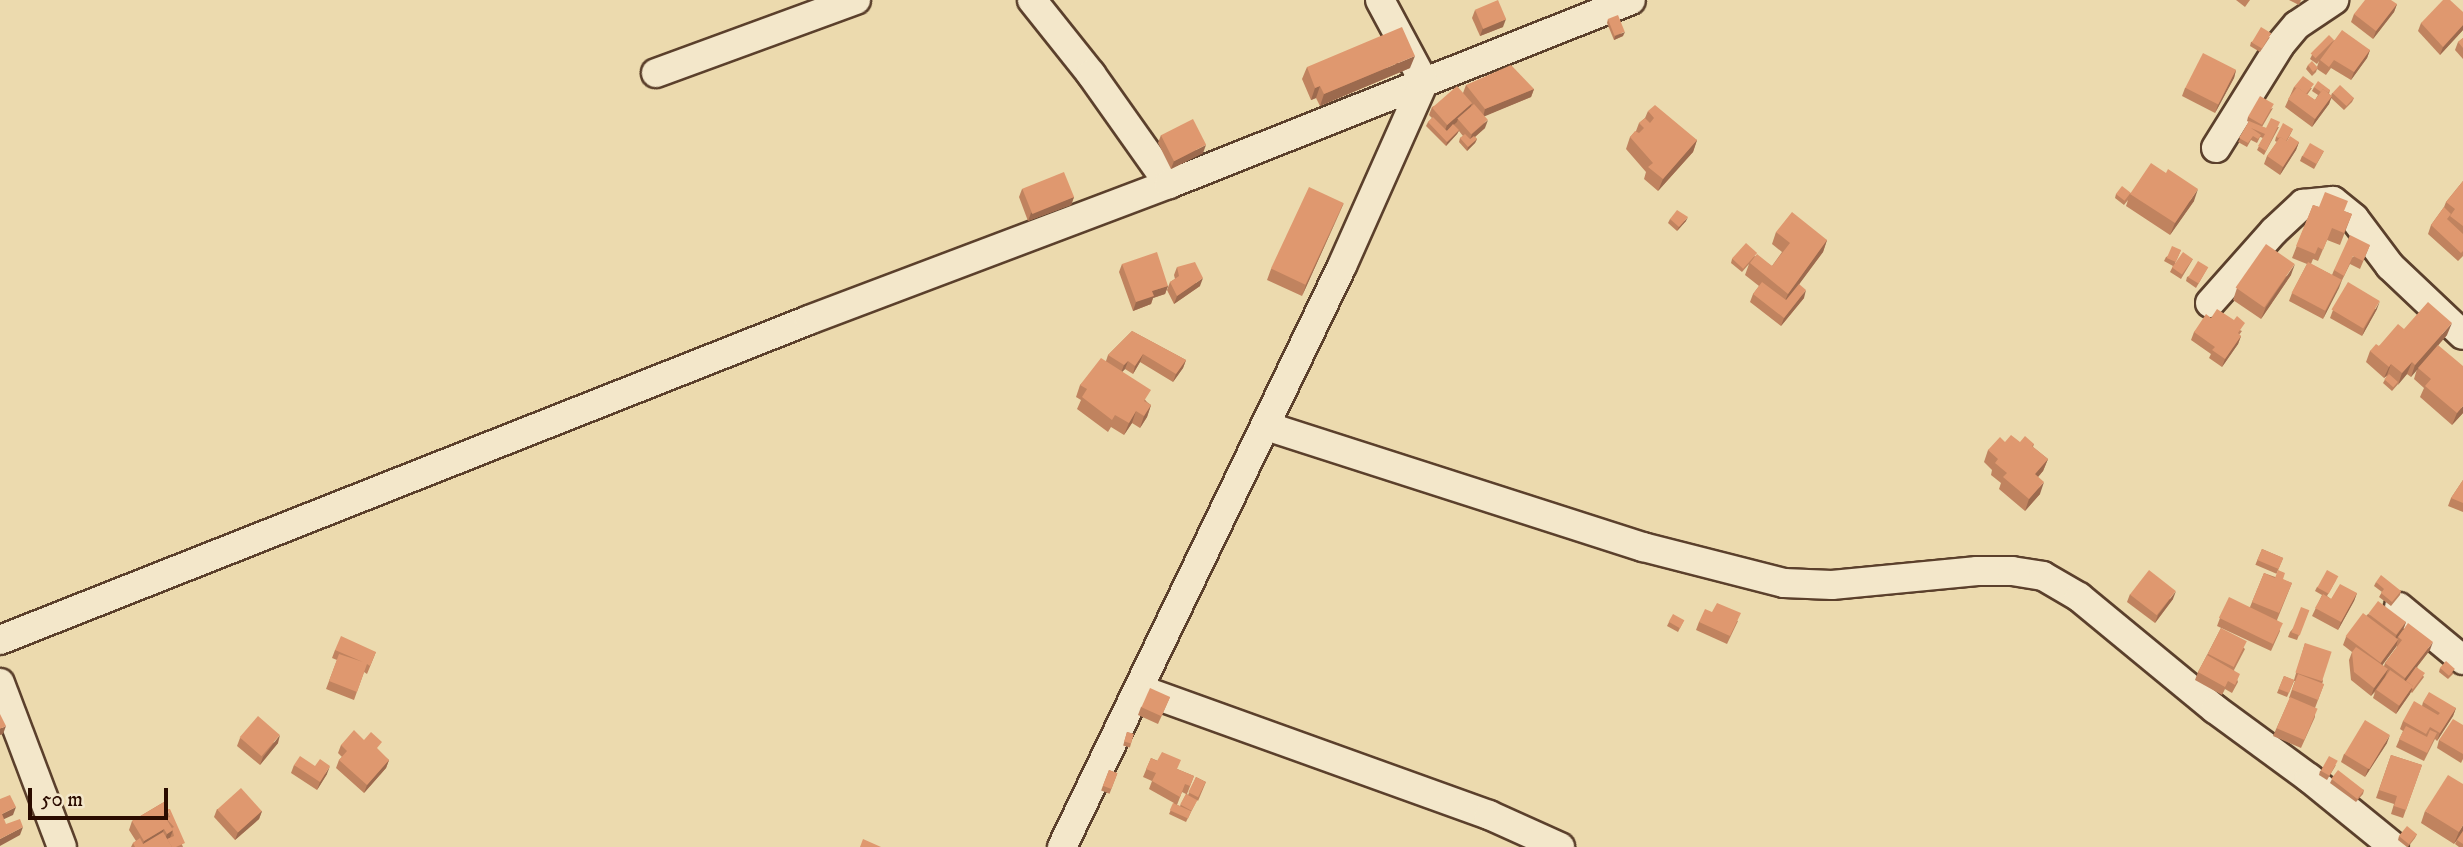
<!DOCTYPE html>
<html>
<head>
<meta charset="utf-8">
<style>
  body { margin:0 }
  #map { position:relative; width:2463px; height:847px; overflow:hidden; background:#ecdaae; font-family:"IM FELL DW Pica",serif }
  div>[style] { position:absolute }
  .roads { filter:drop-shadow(2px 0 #5b402c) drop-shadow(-2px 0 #5b402c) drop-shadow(0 2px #5b402c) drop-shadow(0 -2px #5b402c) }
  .minor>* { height:28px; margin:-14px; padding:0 14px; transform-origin:14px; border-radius:14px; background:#f3e7ca }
  .wall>* { inset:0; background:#c0835f; transform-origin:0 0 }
  .shaded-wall>* { inset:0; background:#9c6a4e }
  .building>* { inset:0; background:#df986f; transform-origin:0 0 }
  span { translate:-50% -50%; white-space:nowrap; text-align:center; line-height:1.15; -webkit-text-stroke:6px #f3e7ca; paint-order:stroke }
  .scale { position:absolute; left:28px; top:788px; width:140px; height:32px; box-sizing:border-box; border:4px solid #2b0c00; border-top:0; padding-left:9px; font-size:21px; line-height:24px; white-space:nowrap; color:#2b0c00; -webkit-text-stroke:5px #f3e7ca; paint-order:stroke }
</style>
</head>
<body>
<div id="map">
  <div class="roads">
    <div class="minor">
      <div style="left:1032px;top:0;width:95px;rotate:51.4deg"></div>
      <div style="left:1091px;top:74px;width:135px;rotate:54.7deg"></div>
      <div style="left:656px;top:73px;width:213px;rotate:-20.1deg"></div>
      <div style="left:2216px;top:148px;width:121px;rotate:-58.1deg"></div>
      <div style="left:2280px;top:45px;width:26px;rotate:-50deg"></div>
      <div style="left:2297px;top:25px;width:45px;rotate:-34deg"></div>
      <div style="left:2210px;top:303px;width:96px;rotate:-48.4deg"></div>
      <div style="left:2274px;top:231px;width:40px;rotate:-43deg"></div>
      <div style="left:2303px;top:204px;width:30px;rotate:-6deg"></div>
      <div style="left:2333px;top:201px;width:27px;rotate:39deg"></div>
      <div style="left:2354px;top:218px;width:60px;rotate:53.1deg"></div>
      <div style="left:2390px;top:266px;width:100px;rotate:43.4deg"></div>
      <div style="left:1266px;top:426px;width:396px;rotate:17.8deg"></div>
      <div style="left:1643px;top:547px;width:146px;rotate:14.3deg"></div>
      <div style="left:1784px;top:583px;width:48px;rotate:2.4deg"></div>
      <div style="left:1832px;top:585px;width:146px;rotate:-5.5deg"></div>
      <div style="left:1977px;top:571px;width:35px"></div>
      <div style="left:2012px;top:571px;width:31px;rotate:9deg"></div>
      <div style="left:2043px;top:576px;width:42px;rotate:30.3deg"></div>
      <div style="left:2079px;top:597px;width:176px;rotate:39.5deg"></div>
      <div style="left:2215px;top:709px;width:117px;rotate:36.3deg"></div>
      <div style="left:2309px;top:778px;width:109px;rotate:39.1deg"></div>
      <div style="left:2399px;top:607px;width:83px;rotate:39.6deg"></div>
      <div style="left:0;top:640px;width:870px;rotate:-21.58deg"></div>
      <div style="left:809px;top:320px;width:385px;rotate:-20.7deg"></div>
      <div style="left:1169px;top:184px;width:497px;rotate:-21.7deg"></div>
      <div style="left:0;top:683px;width:175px;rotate:69.3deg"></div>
      <div style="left:1139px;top:689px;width:372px;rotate:19.8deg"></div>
      <div style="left:1489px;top:815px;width:78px;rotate:24.3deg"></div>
      <div style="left:1062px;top:847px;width:645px;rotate:-64.27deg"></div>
      <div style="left:1342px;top:266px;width:201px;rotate:-66deg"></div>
      <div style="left:1424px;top:82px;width:93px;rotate:-118.2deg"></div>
    </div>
  </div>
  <div class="wall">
    <div style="clip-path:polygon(2236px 0,2250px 0,2245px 7px)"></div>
    <div style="clip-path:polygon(2289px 0,2301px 0,2299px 5px)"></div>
    <div style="clip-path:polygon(2397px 4px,2394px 12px,2373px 39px,2351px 22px,2354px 14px)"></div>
    <div style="clip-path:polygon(1475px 10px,1503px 27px,1480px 36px,1472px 18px)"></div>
    <div style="clip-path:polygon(2463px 12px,2463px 30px,2440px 55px,2418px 31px,2421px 23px)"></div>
    <div style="clip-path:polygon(1608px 19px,1623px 36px,1614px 40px,1607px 23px)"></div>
    <div style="clip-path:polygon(2270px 37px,2260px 52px,2250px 46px,2251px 42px)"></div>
    <div style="clip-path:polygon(2463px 38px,2463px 59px,2455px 50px,2458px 42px)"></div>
    <div style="clip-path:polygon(2334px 40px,2370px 50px,2367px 58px,2351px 80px,2331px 68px,2326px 75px,2317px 69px,2316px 72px,2312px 76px,2306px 69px,2308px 65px,2317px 67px,2319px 61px,2317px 64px,2310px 59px,2312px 55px)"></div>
    <div style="clip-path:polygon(1307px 67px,1410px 68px,1320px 106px,1316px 98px,1311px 100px,1302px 79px)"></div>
    <div style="clip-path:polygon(2236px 70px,2234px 78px,2215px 113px,2182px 96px,2185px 88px)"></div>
    <div style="clip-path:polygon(1466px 85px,1534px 89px,1531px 97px,1484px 116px,1485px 128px,1475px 137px,1477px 139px,1475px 143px,1467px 151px,1459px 142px,1460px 138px,1463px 136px,1459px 131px,1457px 134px,1446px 146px,1426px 126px,1428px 122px,1432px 118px,1429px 115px,1432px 107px,1463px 93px)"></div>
    <div style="clip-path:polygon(2294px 87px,2312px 88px,2307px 95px,2315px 100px,2318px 95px,2312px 91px,2314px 87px,2330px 90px,2329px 94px,2331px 96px,2332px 93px,2354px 98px,2352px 102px,2344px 110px,2331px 98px,2329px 104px,2312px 127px,2285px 107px)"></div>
    <div style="clip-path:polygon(2273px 108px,2262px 127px,2266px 128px,2279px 127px,2264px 155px,2257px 150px,2263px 138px,2260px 137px,2257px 143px,2251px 140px,2247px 147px,2238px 142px,2249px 122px,2247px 121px,2248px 117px)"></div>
    <div style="clip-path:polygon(1648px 111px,1697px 140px,1693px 152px,1658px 191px,1644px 179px,1646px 172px,1626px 149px,1630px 137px,1636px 131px,1639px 123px,1645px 118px)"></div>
    <div style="clip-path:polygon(2293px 129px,2287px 141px,2299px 142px,2296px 150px,2280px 175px,2264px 164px,2267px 156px,2277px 142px,2275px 141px,2276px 137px)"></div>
    <div style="clip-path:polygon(1161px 135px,1203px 153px,1171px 169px,1158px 143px)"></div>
    <div style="clip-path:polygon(2324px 151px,2314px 169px,2300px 161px,2302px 156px)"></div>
    <div style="clip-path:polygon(2463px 181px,2463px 256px,2458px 261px,2428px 234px,2431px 225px,2444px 207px,2446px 202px)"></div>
    <div style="clip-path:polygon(1022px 189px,1074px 197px,1071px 205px,1028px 221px,1019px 197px)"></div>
    <div style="clip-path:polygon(2131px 193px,2194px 201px,2170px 235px,2126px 206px,2128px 200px,2124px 205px,2115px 198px,2116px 194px)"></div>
    <div style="clip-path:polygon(1344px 203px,1339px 214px,1302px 296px,1267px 280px,1271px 269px)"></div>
    <div style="clip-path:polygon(2313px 205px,2319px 207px,2344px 211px,2352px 214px,2340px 245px,2327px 240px,2318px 261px,2313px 259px,2311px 264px,2332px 275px,2334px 270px,2370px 245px,2360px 269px,2350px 264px,2323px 319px,2289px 301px,2292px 293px,2307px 264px,2292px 258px)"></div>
    <div style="clip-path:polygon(1670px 219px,1686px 221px,1677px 231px,1668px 223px)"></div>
    <div style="clip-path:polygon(1776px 232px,1827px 240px,1823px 252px,1799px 284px,1804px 298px,1781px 326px,1750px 302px,1753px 294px,1759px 286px,1745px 275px,1749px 264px,1742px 272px,1731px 263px,1732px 259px,1756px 256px,1772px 266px,1782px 252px,1772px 244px)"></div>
    <div style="clip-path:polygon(2181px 250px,2175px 263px,2193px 259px,2181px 279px,2170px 272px,2173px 266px,2164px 261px,2166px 257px)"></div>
    <div style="clip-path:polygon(1122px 264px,1168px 286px,1165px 294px,1153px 298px,1151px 304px,1133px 311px,1119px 272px)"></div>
    <div style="clip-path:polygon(1177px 267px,1200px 286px,1174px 304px,1167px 290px,1170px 282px,1175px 279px,1174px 275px)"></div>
    <div style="clip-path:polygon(2208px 267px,2196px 288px,2186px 281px,2187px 277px)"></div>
    <div style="clip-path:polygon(2291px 275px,2261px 319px,2233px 300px,2237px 288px)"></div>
    <div style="clip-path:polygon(2377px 309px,2362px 336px,2330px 318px,2333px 310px)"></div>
    <div style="clip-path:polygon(2211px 318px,2242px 331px,2239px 335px,2241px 336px,2238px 344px,2222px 367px,2209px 358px,2211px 354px,2191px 340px,2194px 332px)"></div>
    <div style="clip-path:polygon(2404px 329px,2447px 335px,2438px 345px,2463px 413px,2452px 425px,2420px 397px,2424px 388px,2414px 379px,2417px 369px,2411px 377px,2407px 374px,2392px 391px,2383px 383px,2387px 376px,2384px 378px,2366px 362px,2370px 351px,2379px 346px)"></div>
    <div style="clip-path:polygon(1132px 331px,1186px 360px,1183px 368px,1173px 382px,1140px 362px,1133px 374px,1125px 369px,1122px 372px,1147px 402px,1151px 405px,1147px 417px,1140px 428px,1132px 423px,1124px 435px,1111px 427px,1108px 432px,1077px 409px,1081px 400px,1076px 397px,1080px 385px,1106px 361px,1108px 355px)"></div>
    <div style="clip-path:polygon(2005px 442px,2034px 444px,2033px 447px,2048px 459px,2043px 471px,2038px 477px,2040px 494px,2025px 511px,1999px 489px,2001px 483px,1991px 475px,1992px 470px,1984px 462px,1988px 450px)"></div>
    <div style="clip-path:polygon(2463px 480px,2463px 512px,2448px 506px,2451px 498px)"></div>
    <div style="left:2262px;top:549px;width:23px;height:17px;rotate:23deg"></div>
    <div style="clip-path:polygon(2264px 573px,2292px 583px,2277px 620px,2280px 631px,2271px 651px,2217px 626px,2220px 618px,2250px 607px)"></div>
    <div style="clip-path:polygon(2336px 580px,2327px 596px,2331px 599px,2357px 593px,2354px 601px,2338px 630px,2312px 616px,2322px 595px,2315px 591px,2317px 587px)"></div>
    <div style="clip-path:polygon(2376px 582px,2401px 591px,2400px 595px,2391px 606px,2379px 597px,2382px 592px,2374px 586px)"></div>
    <div style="clip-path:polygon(2130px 594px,2173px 599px,2155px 623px,2127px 602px)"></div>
    <div style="clip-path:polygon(2309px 610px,2297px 640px,2288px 637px,2290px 632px)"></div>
    <div style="clip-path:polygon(1712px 612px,1738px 621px,1727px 644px,1696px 630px,1699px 622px)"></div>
    <div style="clip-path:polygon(evenodd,2368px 614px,2406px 622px,2403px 630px,2430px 650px,2417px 667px,2424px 677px,2412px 693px,2411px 692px,2396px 714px,2373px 698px,2375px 692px,2371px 696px,2351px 680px,2349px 660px,2352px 652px,2343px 645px,2346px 637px,2368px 614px,2396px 646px,2397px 647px,2385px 663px,2384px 666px,2382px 665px,2396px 646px)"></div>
    <div style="clip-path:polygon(1684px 620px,1678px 632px,1667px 626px,1669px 622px)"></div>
    <div style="clip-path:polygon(2221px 628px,2245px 649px,2234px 670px,2238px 682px,2232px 693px,2225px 689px,2222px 695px,2195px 680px,2198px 672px,2207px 655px)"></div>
    <div style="clip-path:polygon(2305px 643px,2323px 681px,2322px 684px,2324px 684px,2315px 708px,2315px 717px,2301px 748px,2273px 736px,2290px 698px,2289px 698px,2295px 681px,2294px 681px,2287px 697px,2277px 693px,2284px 676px,2294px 680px)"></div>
    <div style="clip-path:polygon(335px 650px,376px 652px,367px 674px,364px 672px,354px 700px,326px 689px,337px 660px,332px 658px)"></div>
    <div style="clip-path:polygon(2440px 668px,2454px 673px,2448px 679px,2439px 672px)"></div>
    <div style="clip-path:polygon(1170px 697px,1158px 724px,1138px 715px,1141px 707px)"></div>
    <div style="clip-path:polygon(2423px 702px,2456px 708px,2453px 716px,2437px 741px,2435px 739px,2424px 761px,2396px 747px,2403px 731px,2400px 729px,2403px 721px,2422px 706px)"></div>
    <div style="clip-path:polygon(2463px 725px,2463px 759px,2461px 763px,2437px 748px,2439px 740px)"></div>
    <div style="left:1127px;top:732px;width:7px;height:14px;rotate:16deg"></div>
    <div style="clip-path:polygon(240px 738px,278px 743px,260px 765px,237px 746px)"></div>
    <div style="clip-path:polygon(364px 740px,389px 760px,386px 768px,364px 793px,336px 768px,339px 760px,342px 757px,338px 753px,341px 745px)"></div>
    <div style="clip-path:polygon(2387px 743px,2365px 777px,2341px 762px,2344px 754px)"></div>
    <div style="clip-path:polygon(2391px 755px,2422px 765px,2403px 818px,2391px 814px,2394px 804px,2376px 798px)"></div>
    <div style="clip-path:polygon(evenodd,1151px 758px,1194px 776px,1187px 794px,1188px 795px,1196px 777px,1206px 782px,1198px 801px,1197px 800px,1186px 822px,1169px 814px,1174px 803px,1149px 789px,1152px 781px,1143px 777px,1151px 758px,1182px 792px,1186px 794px,1180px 806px,1177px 805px,1182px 792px)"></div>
    <div style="clip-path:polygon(294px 765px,327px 774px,317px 790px,291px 773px)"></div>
    <div style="clip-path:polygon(2336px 765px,2327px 780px,2319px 775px,2320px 771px)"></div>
    <div style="left:1109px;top:770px;width:9px;height:22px;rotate:21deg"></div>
    <div style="clip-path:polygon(2332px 779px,2364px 790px,2363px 794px,2356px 802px,2330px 783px)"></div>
    <div style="clip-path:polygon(164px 802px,183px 847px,131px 847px,133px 843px,136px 841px,129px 830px,132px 821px)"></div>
    <div style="clip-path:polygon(217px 809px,262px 811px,259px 819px,235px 840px,214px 817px)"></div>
    <div style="clip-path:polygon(2425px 811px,2463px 831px,2463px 847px,2459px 847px,2455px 844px,2457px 840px,2454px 844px,2421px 823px)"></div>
    <div style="clip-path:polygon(2417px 834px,2415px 838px,2408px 847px,2407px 847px,2398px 840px,2399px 836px)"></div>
  </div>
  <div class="shaded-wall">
    <div style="clip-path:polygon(2397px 4px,2394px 12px,2373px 39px,2376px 31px)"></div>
    <div style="clip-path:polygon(1506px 19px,1503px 27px,1480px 36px,1483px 28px)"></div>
    <div style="clip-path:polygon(2463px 25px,2463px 30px,2440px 55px,2443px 47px)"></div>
    <div style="clip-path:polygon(1625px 32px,1623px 36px,1614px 40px,1615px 36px)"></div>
    <div style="clip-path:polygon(2370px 50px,2367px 58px,2351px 80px,2354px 72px)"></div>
    <div style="clip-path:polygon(1415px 56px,1410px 68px,1320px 106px,1324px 94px)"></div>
    <div style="clip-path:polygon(2236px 70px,2234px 78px,2215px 113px,2218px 105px)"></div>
    <div style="clip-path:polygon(1320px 86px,1316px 98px,1311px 100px,1315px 88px)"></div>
    <div style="clip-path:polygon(1534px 89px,1531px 97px,1483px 117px,1485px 109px)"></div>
    <div style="clip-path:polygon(2332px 96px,2329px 104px,2312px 127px,2315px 119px)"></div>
    <div style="clip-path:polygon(1472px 103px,1469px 112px,1458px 119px,1457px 122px,1444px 133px,1447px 125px)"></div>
    <div style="clip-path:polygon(1488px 120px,1485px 128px,1469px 142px,1472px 134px)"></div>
    <div style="clip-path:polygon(1459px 130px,1457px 134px,1446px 146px,1447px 142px)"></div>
    <div style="clip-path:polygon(1477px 139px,1475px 143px,1467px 151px,1468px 147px)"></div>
    <div style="clip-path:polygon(1697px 140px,1693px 152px,1658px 191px,1663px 179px)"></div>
    <div style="clip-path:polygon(2299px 142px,2296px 150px,2280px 175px,2283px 167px)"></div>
    <div style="clip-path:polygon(1206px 145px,1203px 153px,1171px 169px,1174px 161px)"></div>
    <div style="clip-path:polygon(2198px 189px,2194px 201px,2170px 235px,2175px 223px)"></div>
    <div style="clip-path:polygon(1074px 197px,1071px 205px,1028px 221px,1031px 213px)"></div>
    <div style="clip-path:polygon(1344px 203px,1339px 214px,1302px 296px,1306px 285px)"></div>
    <div style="clip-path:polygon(1688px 217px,1686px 221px,1677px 231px,1679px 227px)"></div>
    <div style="clip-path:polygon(1827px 240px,1823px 252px,1783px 306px,1788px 294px)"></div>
    <div style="clip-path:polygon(2295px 264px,2291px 275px,2261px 319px,2266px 307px)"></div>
    <div style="clip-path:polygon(1203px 278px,1200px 286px,1174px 304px,1177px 296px)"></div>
    <div style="clip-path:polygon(2342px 280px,2339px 288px,2323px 319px,2326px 311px)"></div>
    <div style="clip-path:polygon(1168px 286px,1165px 294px,1153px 298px,1151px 304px,1133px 311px,1136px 302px,1152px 291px)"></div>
    <div style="clip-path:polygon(1806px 290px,1804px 298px,1781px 326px,1784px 318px)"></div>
    <div style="clip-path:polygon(2380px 301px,2377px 309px,2362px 336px,2365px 328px)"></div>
    <div style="clip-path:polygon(2452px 323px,2447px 335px,2411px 377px,2415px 365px)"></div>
    <div style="clip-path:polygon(2241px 336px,2238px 344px,2222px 367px,2225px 359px)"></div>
    <div style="clip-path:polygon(1143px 354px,1140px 362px,1133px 374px,1135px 366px)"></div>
    <div style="clip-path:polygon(1186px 360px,1183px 368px,1173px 382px,1176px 374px)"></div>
    <div style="clip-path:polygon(1128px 361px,1125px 369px,1121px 373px,1124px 365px)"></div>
    <div style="clip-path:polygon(2412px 362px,2407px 374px,2398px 385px,2402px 373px)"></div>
    <div style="clip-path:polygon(2391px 364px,2387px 375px,2384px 378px,2389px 367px)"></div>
    <div style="clip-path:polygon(1151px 405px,1147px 417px,1140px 428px,1144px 416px)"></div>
    <div style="clip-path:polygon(2463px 406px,2463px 413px,2452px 425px,2457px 413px)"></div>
    <div style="clip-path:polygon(1136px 411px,1132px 423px,1124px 435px,1129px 423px)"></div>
    <div style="clip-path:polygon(2048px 459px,2043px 471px,2030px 486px,2035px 474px)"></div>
    <div style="clip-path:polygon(2044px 482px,2040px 494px,2025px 511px,2029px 499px)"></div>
    <div style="clip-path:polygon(2176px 591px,2173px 599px,2155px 623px,2158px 615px)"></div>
    <div style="clip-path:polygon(2357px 593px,2354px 601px,2338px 630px,2341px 622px)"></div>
    <div style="clip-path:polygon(2406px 622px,2403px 630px,2393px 644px,2396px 636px)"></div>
    <div style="clip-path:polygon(2398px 639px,2396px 647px,2378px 671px,2381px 663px)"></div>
    <div style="clip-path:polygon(2433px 642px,2430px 650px,2402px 686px,2405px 678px)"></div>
    <div style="clip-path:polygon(2388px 669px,2385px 677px,2371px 696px,2374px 688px)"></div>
    <div style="clip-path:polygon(2413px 686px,2410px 694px,2396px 714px,2399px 706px)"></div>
    <div style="clip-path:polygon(2456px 708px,2453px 716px,2437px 741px,2440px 733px)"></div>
    <div style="clip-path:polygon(6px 726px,3px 734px,0 735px,0 729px)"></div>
    <div style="clip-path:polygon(280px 735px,278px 743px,260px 765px,263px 757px)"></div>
    <div style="clip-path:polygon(2390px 735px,2387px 743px,2365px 777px,2368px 769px)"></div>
    <div style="clip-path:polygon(389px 760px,386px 768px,364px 793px,367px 785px)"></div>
    <div style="clip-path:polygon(330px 766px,327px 774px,317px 790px,320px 782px)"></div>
    <div style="clip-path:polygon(16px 807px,13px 815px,0 821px,2px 814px)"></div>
    <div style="clip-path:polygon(262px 811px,259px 819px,235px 840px,238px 832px)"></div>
    <div style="clip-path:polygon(2463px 825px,2463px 831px,2454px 844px,2459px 832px)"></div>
    <div style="clip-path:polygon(23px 827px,20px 835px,0 846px,0 839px)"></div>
    <div style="clip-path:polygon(164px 829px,161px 837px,142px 847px,144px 841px)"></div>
    <div style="clip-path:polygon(173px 830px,170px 838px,164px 842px,167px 834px)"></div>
  </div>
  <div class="building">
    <div style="left:1498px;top:0;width:21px;height:25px;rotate:67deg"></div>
    <div style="clip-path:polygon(2365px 0,2391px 0,2397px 4px,2376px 31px,2354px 14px)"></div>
    <div style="clip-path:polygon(2443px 0,2450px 0,2463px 12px,2463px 25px,2443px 47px,2421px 23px)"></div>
    <div style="left:1618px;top:15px;width:18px;height:11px;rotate:68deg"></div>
    <div style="clip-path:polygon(1402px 27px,1415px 56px,1324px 94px,1320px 86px,1315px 88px,1307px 67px)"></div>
    <div style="left:2261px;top:27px;width:12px;height:18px;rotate:31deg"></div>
    <div style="clip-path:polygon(2342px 30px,2370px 50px,2354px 72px,2334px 60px,2329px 67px,2320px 60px)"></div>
    <div style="left:2329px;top:35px;width:7px;height:26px;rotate:45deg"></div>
    <div style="clip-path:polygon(2463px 38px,2463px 48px,2458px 42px)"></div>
    <div style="left:2203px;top:53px;width:37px;height:39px;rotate:27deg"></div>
    <div style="clip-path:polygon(2312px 61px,2318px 68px,2313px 72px,2308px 65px)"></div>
    <div style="clip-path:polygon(1511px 65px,1534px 89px,1485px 109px,1466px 85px)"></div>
    <div style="clip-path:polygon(2303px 76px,2314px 84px,2306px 94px,2297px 87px,2296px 88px,2294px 87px)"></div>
    <div style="clip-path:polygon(2318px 81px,2330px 90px,2328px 93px,2323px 89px,2321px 92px,2314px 87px)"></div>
    <div style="left:2340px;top:85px;width:19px;height:11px;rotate:43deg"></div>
    <div style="left:1457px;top:86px;width:23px;height:33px;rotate:49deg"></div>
    <div style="clip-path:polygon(2297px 87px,2315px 100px,2323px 89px,2332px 96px,2315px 119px,2288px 99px)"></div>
    <div style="left:2260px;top:96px;width:16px;height:24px;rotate:30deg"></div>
    <div style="left:1474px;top:104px;width:21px;height:22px;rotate:49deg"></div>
    <div style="clip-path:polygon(1655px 105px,1697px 140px,1663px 179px,1648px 167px,1653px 163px,1630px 137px,1635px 131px,1639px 133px,1644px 128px,1639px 123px,1645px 118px,1650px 123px,1654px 118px,1648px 111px)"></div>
    <div style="clip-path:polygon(1433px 117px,1447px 131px,1453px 124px,1459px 130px,1447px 142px,1428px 122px)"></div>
    <div style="clip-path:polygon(2271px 118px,2280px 122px,2266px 151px,2258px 146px,2265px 134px,2251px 128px,2261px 135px,2258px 139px,2253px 136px,2248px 143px,2239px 138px,2249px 121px,2266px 128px)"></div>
    <div style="left:1193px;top:119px;width:29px;height:36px;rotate:63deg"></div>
    <div style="clip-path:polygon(2283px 123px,2293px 129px,2286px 141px,2280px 137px,2279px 138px,2276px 137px)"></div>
    <div style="clip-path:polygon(1465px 134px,1470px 139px,1474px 136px,1477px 139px,1468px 147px,1460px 138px)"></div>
    <div style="clip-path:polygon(2290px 136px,2299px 142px,2283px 167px,2267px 156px,2280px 137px,2287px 141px)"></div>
    <div style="left:2310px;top:143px;width:16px;height:15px;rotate:30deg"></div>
    <div style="clip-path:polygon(2151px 163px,2166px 173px,2168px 169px,2198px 189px,2175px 223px,2130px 194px)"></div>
    <div style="left:1064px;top:172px;width:27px;height:45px;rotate:68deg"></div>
    <div style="clip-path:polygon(2463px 181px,2463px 226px,2450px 216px,2455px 209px,2446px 202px)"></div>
    <div style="left:2122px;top:186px;width:11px;height:10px;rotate:38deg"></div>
    <div style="left:1309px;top:187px;width:38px;height:90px;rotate:25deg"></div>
    <div style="clip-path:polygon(2325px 192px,2348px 201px,2344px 211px,2352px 214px,2344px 233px,2332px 228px,2323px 250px,2318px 247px,2315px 254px,2296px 246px,2313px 205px,2319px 207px)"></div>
    <div style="clip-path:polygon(2444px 207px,2451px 214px,2447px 219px,2463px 234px,2463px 251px,2461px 253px,2431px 225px)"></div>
    <div style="clip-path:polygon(1677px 210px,1688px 217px,1679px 227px,1670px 219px)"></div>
    <div style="clip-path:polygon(1792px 212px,1827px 240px,1788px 294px,1750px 263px,1757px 254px,1772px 266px,1790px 243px,1776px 232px)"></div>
    <div style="clip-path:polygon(2350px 235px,2370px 245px,2363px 261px,2353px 256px,2344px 276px,2334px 270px)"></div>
    <div style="left:1746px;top:243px;width:15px;height:21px;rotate:42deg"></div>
    <div style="left:2266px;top:244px;width:35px;height:53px;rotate:35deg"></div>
    <div style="left:2172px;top:246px;width:10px;height:13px;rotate:24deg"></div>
    <div style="clip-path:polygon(1157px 252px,1168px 286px,1152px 291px,1154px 296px,1136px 302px,1122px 264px)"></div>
    <div style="left:2183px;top:252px;width:12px;height:19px;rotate:35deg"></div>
    <div style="left:2198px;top:261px;width:12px;height:19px;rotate:31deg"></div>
    <div style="clip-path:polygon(1195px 262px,1203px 278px,1177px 296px,1170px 282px,1179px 276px,1177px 267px)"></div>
    <div style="left:2308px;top:262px;width:38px;height:35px;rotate:28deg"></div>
    <div style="clip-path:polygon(1762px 282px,1786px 300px,1799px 284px,1806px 290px,1784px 318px,1753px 294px)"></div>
    <div style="left:2348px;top:282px;width:37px;height:32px;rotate:31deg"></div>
    <div style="clip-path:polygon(2428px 302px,2452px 323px,2415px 365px,2412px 362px,2402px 373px,2391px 364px,2389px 367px,2370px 351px,2376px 344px,2379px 346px,2398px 324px,2404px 329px)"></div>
    <div style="clip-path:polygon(2217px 309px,2234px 320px,2237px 316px,2245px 323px,2238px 333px,2241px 336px,2225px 359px,2212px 350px,2215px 347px,2194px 332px,2206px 314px,2211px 318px)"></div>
    <div style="clip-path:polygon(1132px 331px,1186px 360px,1176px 374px,1143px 354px,1135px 366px,1128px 361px,1124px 365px,1108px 355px)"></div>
    <div style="clip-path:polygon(2438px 345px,2463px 366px,2463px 406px,2457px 413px,2425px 386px,2431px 379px,2418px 368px)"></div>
    <div style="clip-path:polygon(1101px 358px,1151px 390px,1144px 401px,1151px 405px,1144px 416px,1136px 411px,1129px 423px,1115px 415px,1112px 420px,1082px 397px,1087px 389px,1080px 385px)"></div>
    <div style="left:2389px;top:374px;width:12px;height:7px;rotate:42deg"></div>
    <div style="clip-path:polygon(2011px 435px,2020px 442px,2025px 436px,2034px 444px,2032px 446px,2048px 459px,2035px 474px,2044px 482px,2029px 499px,2003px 477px,2007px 473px,1995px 463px,1998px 459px,1988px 450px,2000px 437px,2005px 442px)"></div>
    <div style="clip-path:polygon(2463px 480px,2463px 503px,2451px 498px)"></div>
    <div style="left:2262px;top:549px;width:23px;height:12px;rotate:23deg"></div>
    <div style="left:2149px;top:570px;width:34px;height:31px;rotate:38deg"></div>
    <div style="clip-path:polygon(2278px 570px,2285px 573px,2283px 579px,2292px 583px,2279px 613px,2252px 602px,2264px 573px,2275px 578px)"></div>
    <div style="left:2327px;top:570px;width:13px;height:20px;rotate:29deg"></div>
    <div style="clip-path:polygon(2381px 575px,2401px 591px,2392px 602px,2381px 593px,2384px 589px,2376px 582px)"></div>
    <div style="clip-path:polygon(2340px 584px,2357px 593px,2341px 622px,2315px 608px,2323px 594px,2331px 599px)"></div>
    <div style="left:2229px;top:597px;width:60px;height:23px;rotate:26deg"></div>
    <div style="left:2378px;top:601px;width:35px;height:16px;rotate:37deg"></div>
    <div style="clip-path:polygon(1717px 603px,1741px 613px,1730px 636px,1699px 622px,1705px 609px,1712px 612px)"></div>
    <div style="left:2301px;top:607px;width:9px;height:27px;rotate:21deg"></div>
    <div style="left:2363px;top:613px;width:44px;height:29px;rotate:37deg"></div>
    <div style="left:1673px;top:614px;width:13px;height:9px;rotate:29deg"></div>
    <div style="clip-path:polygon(2408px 623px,2433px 642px,2405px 678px,2385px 663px,2402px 640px,2398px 637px)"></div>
    <div style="left:2221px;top:628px;width:29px;height:29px;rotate:27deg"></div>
    <div style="clip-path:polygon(341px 636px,376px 652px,370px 666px,367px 664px,357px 692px,329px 681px,339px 654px,363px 662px,335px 650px)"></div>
    <div style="left:2305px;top:643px;width:28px;height:31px;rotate:18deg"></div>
    <div style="clip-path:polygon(2356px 647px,2388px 669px,2374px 688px,2354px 672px,2352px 652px)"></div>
    <div style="clip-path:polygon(2207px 655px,2240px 674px,2235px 685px,2228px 681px,2225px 687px,2198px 672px)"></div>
    <div style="left:2446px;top:661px;width:12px;height:9px;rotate:42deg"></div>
    <div style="clip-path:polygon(2416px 667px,2425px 673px,2413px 689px,2411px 688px,2413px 686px,2406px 681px)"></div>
    <div style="left:2390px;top:670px;width:28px;height:24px;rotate:35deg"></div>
    <div style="left:2298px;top:674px;width:28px;height:17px;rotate:21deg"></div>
    <div style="left:2284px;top:676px;width:11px;height:14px;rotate:22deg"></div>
    <div style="left:1150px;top:688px;width:22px;height:21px;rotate:24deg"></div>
    <div style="clip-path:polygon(2429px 692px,2456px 708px,2440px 733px,2430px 727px,2426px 734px,2403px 721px,2414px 701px,2438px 715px,2440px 713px,2423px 702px)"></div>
    <div style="left:2290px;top:697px;width:30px;height:34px;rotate:23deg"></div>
    <div style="clip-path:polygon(0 714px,6px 726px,0 729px)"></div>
    <div style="left:258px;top:716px;width:29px;height:28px;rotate:41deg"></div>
    <div style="clip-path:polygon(2453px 719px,2463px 725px,2463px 754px,2439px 740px)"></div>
    <div style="left:2365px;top:720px;width:29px;height:40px;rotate:31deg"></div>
    <div style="clip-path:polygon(2406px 726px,2427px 737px,2430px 730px,2437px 733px,2427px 753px,2399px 739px)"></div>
    <div style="clip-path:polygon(354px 730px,364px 740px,371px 732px,382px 742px,377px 748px,389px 760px,367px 785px,339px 760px,347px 751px,341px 745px)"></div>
    <div style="left:1127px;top:732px;width:7px;height:10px;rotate:16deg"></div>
    <div style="clip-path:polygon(1162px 752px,1181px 760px,1177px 769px,1194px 776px,1190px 786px,1185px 784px,1180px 797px,1152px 781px,1156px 773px,1146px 769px,1151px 758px,1157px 761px)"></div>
    <div style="clip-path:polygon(2391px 755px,2422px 765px,2406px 810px,2394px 806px,2397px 796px,2379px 790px)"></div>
    <div style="clip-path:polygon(300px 756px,315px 766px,320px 759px,330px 766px,320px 782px,294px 765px)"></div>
    <div style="left:2329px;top:756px;width:10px;height:17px;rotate:29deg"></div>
    <div style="left:1109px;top:770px;width:9px;height:17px;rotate:21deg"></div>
    <div style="left:2338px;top:770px;width:33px;height:11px;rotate:38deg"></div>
    <div style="clip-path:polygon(2448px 775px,2463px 784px,2463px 825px,2459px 832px,2425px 811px)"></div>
    <div style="left:1196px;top:777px;width:11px;height:17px;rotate:27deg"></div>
    <div style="left:241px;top:788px;width:31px;height:32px;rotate:48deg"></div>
    <div style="left:1186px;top:794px;width:13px;height:12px;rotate:29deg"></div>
    <div style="clip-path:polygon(10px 795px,16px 807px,2px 814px,6px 824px,20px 819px,23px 827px,0 839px,0 799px)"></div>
    <div style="clip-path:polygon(164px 802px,169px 811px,164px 815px,173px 830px,167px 834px,164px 829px,144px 841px,132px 821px)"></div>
    <div style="left:1173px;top:803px;width:20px;height:8px;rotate:24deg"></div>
    <div style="clip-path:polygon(168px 809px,170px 809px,185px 843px,176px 847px,172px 847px,167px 839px,174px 836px,172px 828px,174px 827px,166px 818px,170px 817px)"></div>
    <div style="left:2407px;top:826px;width:13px;height:13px;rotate:39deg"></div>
    <div style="clip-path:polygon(2463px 831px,2463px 844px,2457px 840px)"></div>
    <div style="clip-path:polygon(163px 832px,172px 847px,135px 847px,133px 843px,140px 838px,143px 844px)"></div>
    <div style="clip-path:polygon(863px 839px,881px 847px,860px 847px)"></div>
  </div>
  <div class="scale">50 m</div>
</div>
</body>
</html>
